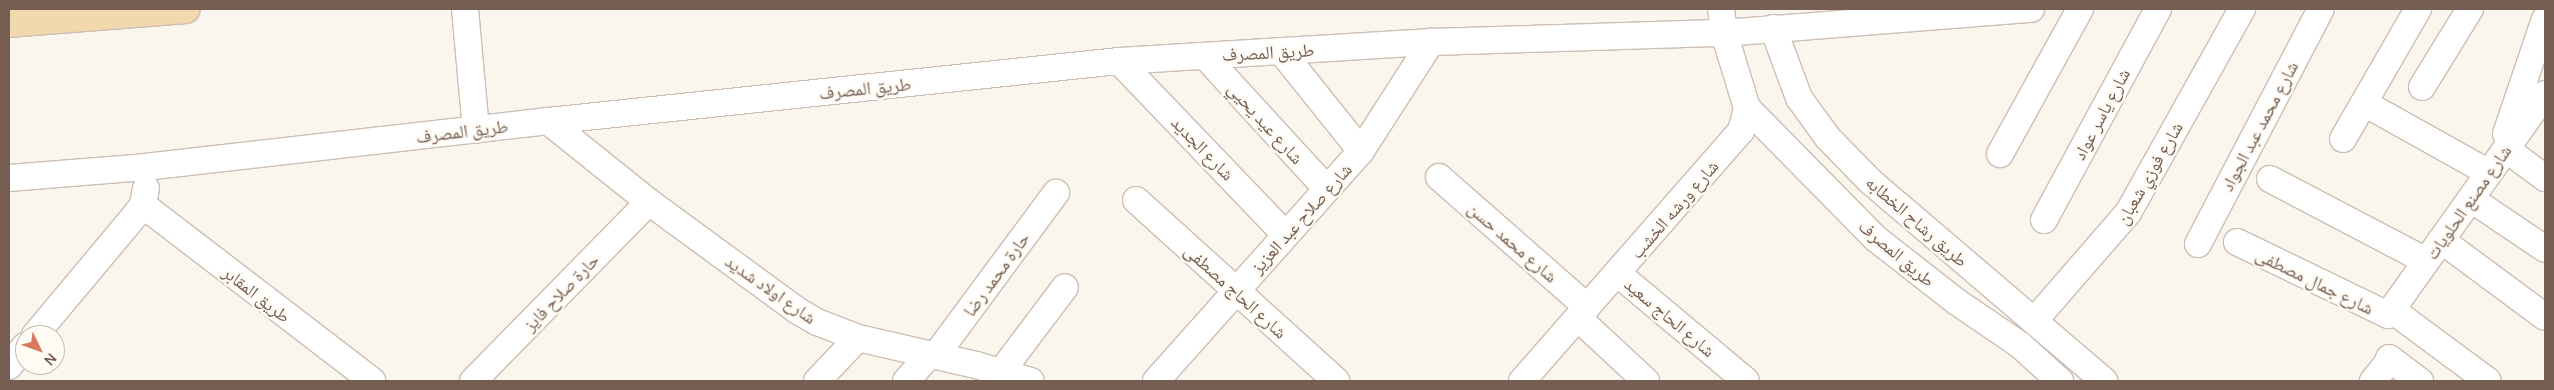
<!DOCTYPE html>
<html>
<head>
<meta charset="utf-8">
<style>
  body { margin:0 }
  #map { position:relative; width:2554px; height:390px; overflow:hidden; background:#fbf6ed; font-family:Manrope,"Noto Naskh Arabic",sans-serif }
  div>[style] { position:absolute }
  .roads { filter:drop-shadow(1px 0 #cdbeb3) drop-shadow(-1px 0 #cdbeb3) drop-shadow(0 1px #cdbeb3) drop-shadow(0 -1px #cdbeb3) }
  .minor>* { height:26px; margin:-13px; padding:0 13px; transform-origin:13px; border-radius:13px; background:#fff }
  .major>* { height:28px; margin:-14px; padding:0 14px; transform-origin:14px; border-radius:14px; background:#f2d8ad }
  span { translate:-50% -50%; white-space:nowrap; text-align:center; line-height:1.15; -webkit-text-stroke:5px #fefaf4; paint-order:stroke }
  .street-label { font-size:18px; color:#755e51 }
  .frame { position:absolute; inset:0; border:10px solid #755e51; pointer-events:none }
  .north { position:absolute; left:15px; top:325px; width:50px; height:50px; box-sizing:border-box; background:#fefaf4; border:1px solid #c7bcb3; border-radius:50%; rotate:132deg; font-size:14px; font-weight:700; line-height:20px; text-align:center; color:#755e51 }
  .north::after { content:''; display:block; margin:auto; width:18px; height:22px; background:#d87960; clip-path:polygon(50% 0,100% 100%,50% 72%,0 100%) }
</style>
</head>
<body>
<div id="map">
  <div class="roads">
    <div class="minor">
      <div style="left:465px;top:9px;width:121px;rotate:84.8deg"></div>
      <div style="left:1773px;top:28px;width:75px;rotate:69.6deg"></div>
      <div style="left:1799px;top:98px;width:49px;rotate:54.1deg"></div>
      <div style="left:1828px;top:138px;width:60px;rotate:45.7deg"></div>
      <div style="left:1870px;top:181px;width:308px;rotate:40.5deg"></div>
      <div style="left:1281px;top:51px;width:128px;rotate:51.3deg"></div>
      <div style="left:1205px;top:56px;width:180px;rotate:47.5deg"></div>
      <div style="left:1119px;top:61px;width:241px;rotate:46.2deg"></div>
      <div style="left:2422px;top:87px;width:92px;rotate:-58.4deg"></div>
      <div style="left:2364px;top:103px;width:143px;rotate:29.2deg"></div>
      <div style="left:1747px;top:108px;width:182px;rotate:45.4deg"></div>
      <div style="left:1875px;top:238px;width:104px;rotate:38deg"></div>
      <div style="left:1957px;top:302px;width:76px;rotate:34.3deg"></div>
      <div style="left:2020px;top:345px;width:54px;rotate:42deg"></div>
      <div style="left:548px;top:121px;width:129px;rotate:38.7deg"></div>
      <div style="left:649px;top:202px;width:185px;rotate:36.2deg"></div>
      <div style="left:798px;top:311px;width:22px;rotate:30deg"></div>
      <div style="left:817px;top:322px;width:44px;rotate:21.3deg"></div>
      <div style="left:858px;top:338px;width:121px;rotate:12.9deg"></div>
      <div style="left:976px;top:365px;width:57px;rotate:16.2deg"></div>
      <div style="left:2506px;top:134px;width:121px;rotate:-71.3deg"></div>
      <div style="left:2343px;top:139px;width:150px;rotate:-60deg"></div>
      <div style="left:2506px;top:149px;width:49px;rotate:36.6deg"></div>
      <div style="left:2000px;top:154px;width:166px;rotate:-61.1deg"></div>
      <div style="left:1439px;top:177px;width:197px;rotate:41.3deg"></div>
      <div style="left:9px;top:178px;width:136px;rotate:-4.6deg"></div>
      <div style="left:145px;top:167px;width:406px;rotate:-6.5deg"></div>
      <div style="left:548px;top:121px;width:574px;rotate:-6deg"></div>
      <div style="left:1119px;top:61px;width:313px;rotate:-3.5deg"></div>
      <div style="left:1431px;top:42px;width:293px;rotate:-1.8deg"></div>
      <div style="left:1724px;top:33px;width:308px;rotate:-4.5deg"></div>
      <div style="left:2270px;top:179px;width:176px;rotate:27.7deg"></div>
      <div style="left:2471px;top:199px;width:89px;rotate:34deg"></div>
      <div style="left:1136px;top:200px;width:270px;rotate:42.1deg"></div>
      <div style="left:143px;top:205px;width:289px;rotate:37.5deg"></div>
      <div style="left:2044px;top:220px;width:240px;rotate:-61.6deg"></div>
      <div style="left:2441px;top:240px;width:129px;rotate:36.5deg"></div>
      <div style="left:2237px;top:242px;width:168px;rotate:25.8deg"></div>
      <div style="left:2388px;top:315px;width:271px;rotate:-54.6deg"></div>
      <div style="left:2198px;top:244px;width:265px;rotate:-62.4deg"></div>
      <div style="left:1617px;top:273px;width:168px;rotate:39.9deg"></div>
      <div style="left:2392px;top:310px;width:119px;rotate:36.5deg"></div>
      <div style="left:1578px;top:318px;width:93px;rotate:42.8deg"></div>
      <div style="left:2034px;top:321px;width:143px;rotate:-49deg"></div>
      <div style="left:2128px;top:213px;width:234px;rotate:-60.8deg"></div>
      <div style="left:35px;top:335px;width:158px;rotate:-50.1deg"></div>
      <div style="left:136px;top:214px;width:11px;rotate:-52deg"></div>
      <div style="left:143px;top:205px;width:17px;rotate:-80deg"></div>
      <div style="left:936px;top:355px;width:202px;rotate:-53.5deg"></div>
      <div style="left:2389px;top:358px;width:39px;rotate:37deg"></div>
      <div style="left:9px;top:366px;width:26px;rotate:-51deg"></div>
      <div style="left:1001px;top:372px;width:106px;rotate:-53deg"></div>
      <div style="left:473px;top:381px;width:251px;rotate:-45.5deg"></div>
      <div style="left:817px;top:381px;width:59px;rotate:-46.4deg"></div>
      <div style="left:906px;top:381px;width:36px;rotate:-48deg"></div>
      <div style="left:1156px;top:381px;width:308px;rotate:-48.3deg"></div>
      <div style="left:1361px;top:151px;width:130px;rotate:-57.3deg"></div>
      <div style="left:1522px;top:381px;width:332px;rotate:-48.8deg"></div>
      <div style="left:1741px;top:131px;width:24px;rotate:-75deg"></div>
      <div style="left:1747px;top:108px;width:78px;rotate:-107deg"></div>
      <div style="left:1724px;top:33px;width:24px;rotate:-97deg"></div>
      <div style="left:2373px;top:381px;width:28px;rotate:-51deg"></div>
    </div>
    <div class="major">
      <div style="left:9px;top:23px;width:177px;rotate:-4.5deg"></div>
    </div>
  </div>
  <div class="street-label">
    <span style="left:1268px;top:52px;rotate:-3deg">طريق المصرف</span>
    <span style="left:865px;top:88px;rotate:-6deg">طريق المصرف</span>
    <span style="left:2101px;top:114px;rotate:-62deg">شارع ياسر عواد</span>
    <span style="left:1266px;top:123px;rotate:48deg">شارع عيد يحيي</span>
    <span style="left:2259px;top:126px;rotate:-62deg">شارع محمد عبد الجواد</span>
    <span style="left:462px;top:131px;rotate:-7deg">طريق المصرف</span>
    <span style="left:1203px;top:148px;rotate:46deg">شارع الجديد</span>
    <span style="left:2149px;top:173px;rotate:-60deg">شارع فوزي شعبان</span>
    <span style="left:2468px;top:202px;rotate:-55deg">شارع مصنع الحلويات</span>
    <span style="left:1674px;top:209px;rotate:-49deg">شارع ورشه الخشب</span>
    <span style="left:1301px;top:218px;rotate:-48deg">شارع صلاح عبد العزيز</span>
    <span style="left:1917px;top:221px;rotate:41deg">طريق رشاح الخطابه</span>
    <span style="left:1513px;top:242px;rotate:41deg">شارع محمد حسن</span>
    <span style="left:1897px;top:253px;rotate:40deg">طريق المصرف</span>
    <span style="left:996px;top:274px;rotate:-54deg">حارة محمد رضا</span>
    <span style="left:2315px;top:281px;rotate:26deg">شارع جمال مصطفى</span>
    <span style="left:771px;top:289px;rotate:35deg">شارع اولاد شديد</span>
    <span style="left:1236px;top:291px;rotate:42deg">شارع الحاج مصطفى</span>
    <span style="left:561px;top:292px;rotate:-46deg">حارة صلاح فايز</span>
    <span style="left:257px;top:294px;rotate:38deg">طريق المقابر</span>
    <span style="left:1670px;top:317px;rotate:40deg">شارع الحاج سعيد</span>
  </div>
  <div class="frame"></div>
  <div class="north">N</div>
</div>
</body>
</html>
